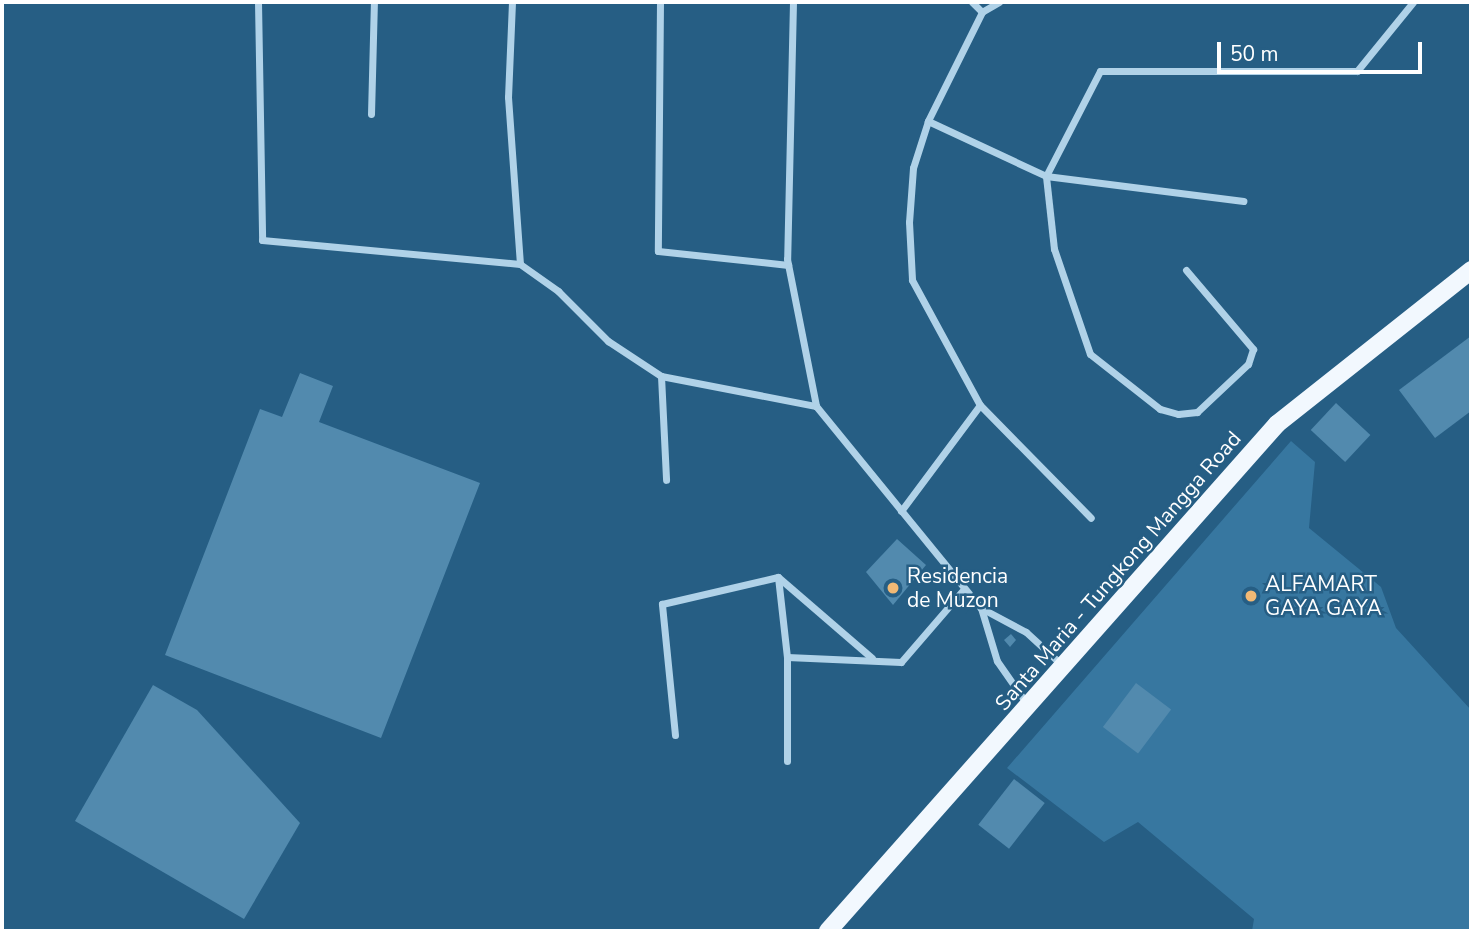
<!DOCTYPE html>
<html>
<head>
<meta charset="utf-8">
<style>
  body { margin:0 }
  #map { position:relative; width:1473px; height:933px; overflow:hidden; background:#265e84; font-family:"Nunito Sans",sans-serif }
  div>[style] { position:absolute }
  .green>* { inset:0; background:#3777a0 }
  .building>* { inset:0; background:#528aae; transform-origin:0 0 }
  .street>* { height:7px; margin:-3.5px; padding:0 3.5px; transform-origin:3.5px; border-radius:3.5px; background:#b0d2e8 }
  .primary>* { height:18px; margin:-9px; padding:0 9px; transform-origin:9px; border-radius:9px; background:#f2f8fe }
  .dots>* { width:19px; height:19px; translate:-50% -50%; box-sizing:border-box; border:4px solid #265e84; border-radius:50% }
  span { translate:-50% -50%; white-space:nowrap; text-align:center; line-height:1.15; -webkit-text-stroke:5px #265e84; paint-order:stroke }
  .street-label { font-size:21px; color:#fff }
  .poi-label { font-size:21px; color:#fff }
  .left { translate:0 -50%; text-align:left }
  .frame { position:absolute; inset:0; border:4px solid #fff; pointer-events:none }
  .scale { position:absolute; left:1217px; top:42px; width:205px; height:32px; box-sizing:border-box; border:4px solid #fff; border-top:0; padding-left:9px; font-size:21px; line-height:24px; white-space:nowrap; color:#fff; -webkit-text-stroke:5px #265e84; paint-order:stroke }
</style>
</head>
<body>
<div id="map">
  <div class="green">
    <div style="clip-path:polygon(1291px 441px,1315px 462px,1309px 528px,1381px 587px,1396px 628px,1471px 710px,1471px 931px,1252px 931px,1254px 919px,1138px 822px,1104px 842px,1007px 768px)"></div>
  </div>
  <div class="building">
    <div style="clip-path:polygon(1471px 336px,1471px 411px,1435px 438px,1399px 390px)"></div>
    <div style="clip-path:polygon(300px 373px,333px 386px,319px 422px,480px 483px,381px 738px,165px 655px,260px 409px,282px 417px)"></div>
    <div style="left:1336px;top:403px;width:47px;height:37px;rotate:43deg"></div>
    <div style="clip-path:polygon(897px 539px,926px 565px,893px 605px,866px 572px)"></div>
    <div style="clip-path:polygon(1011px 634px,1016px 640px,1010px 647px,1004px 640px)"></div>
    <div style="left:1136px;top:683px;width:44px;height:55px;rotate:37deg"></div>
    <div style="clip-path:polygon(153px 685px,197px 710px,300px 823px,244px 919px,75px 821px)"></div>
    <div style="left:1014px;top:779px;width:39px;height:58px;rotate:38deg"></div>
  </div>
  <div class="street">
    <div style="left:258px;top:2px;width:238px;rotate:89deg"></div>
    <div style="left:262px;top:240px;width:259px;rotate:5.3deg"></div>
    <div style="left:520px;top:264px;width:47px;rotate:35.4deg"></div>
    <div style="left:558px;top:291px;width:71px;rotate:45deg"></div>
    <div style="left:608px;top:341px;width:64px;rotate:33.4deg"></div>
    <div style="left:661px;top:376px;width:158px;rotate:11deg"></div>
    <div style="left:816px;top:406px;width:261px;rotate:50.8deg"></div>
    <div style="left:981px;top:608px;width:51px;rotate:28.1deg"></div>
    <div style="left:1026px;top:632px;width:49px;rotate:42.5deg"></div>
    <div style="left:512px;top:2px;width:95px;rotate:92.4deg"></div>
    <div style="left:508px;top:97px;width:167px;rotate:85.9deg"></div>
    <div style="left:660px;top:2px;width:249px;rotate:90.5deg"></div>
    <div style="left:658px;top:251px;width:131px;rotate:6.1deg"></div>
    <div style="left:793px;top:2px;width:257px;rotate:91.3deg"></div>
    <div style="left:787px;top:259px;width:150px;rotate:78.8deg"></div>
    <div style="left:972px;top:2px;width:14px;rotate:45deg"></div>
    <div style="left:999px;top:2px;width:20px;rotate:150deg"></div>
    <div style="left:982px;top:12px;width:122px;rotate:116.4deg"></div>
    <div style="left:928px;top:121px;width:49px;rotate:107.7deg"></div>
    <div style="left:913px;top:168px;width:54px;rotate:94.2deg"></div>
    <div style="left:909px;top:222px;width:58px;rotate:87deg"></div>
    <div style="left:912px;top:280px;width:142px;rotate:61.5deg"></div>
    <div style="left:980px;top:405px;width:158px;rotate:45.5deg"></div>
    <div style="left:371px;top:114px;width:112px;rotate:-88.5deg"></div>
    <div style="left:928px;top:121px;width:130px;rotate:25deg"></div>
    <div style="left:1046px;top:176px;width:199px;rotate:7.2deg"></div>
    <div style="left:1186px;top:270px;width:104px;rotate:49.7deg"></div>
    <div style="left:1253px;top:349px;width:16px;rotate:108deg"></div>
    <div style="left:1248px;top:364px;width:70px;rotate:136.7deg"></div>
    <div style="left:1197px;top:412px;width:19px;rotate:174deg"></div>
    <div style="left:1178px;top:414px;width:19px;rotate:-164deg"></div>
    <div style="left:1160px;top:409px;width:89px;rotate:-141.8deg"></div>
    <div style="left:1090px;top:354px;width:111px;rotate:-108.9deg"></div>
    <div style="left:1054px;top:249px;width:73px;rotate:-96.3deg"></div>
    <div style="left:1046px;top:176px;width:118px;rotate:-62.8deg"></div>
    <div style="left:1100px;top:71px;width:257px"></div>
    <div style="left:1357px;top:71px;width:89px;rotate:-50.9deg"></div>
    <div style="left:661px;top:376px;width:104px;rotate:87.2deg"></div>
    <div style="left:901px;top:511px;width:132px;rotate:-53.3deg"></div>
    <div style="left:778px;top:577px;width:81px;rotate:83.6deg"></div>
    <div style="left:787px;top:657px;width:104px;rotate:90deg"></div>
    <div style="left:981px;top:608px;width:55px;rotate:73.2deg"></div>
    <div style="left:997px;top:661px;width:52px;rotate:55.1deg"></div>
    <div style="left:787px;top:657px;width:114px;rotate:2.5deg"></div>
    <div style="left:901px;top:662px;width:96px;rotate:-49.2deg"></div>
    <div style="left:675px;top:735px;width:132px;rotate:-95.7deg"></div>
    <div style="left:662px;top:604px;width:119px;rotate:-13.1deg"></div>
    <div style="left:778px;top:577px;width:124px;rotate:40.8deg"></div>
  </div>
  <div class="primary">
    <div style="left:828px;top:931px;width:677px;rotate:-48.47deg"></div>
    <div style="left:1277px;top:424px;width:248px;rotate:-38.4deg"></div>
  </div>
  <div class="dots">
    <div style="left:893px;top:588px;background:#f1b975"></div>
    <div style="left:1251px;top:596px;background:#f1b975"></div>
  </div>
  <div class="street-label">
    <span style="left:1118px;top:571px;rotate:-49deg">Santa Maria - Tungkong Mangga Road</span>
  </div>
  <div class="poi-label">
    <span class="left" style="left:907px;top:588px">Residencia<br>de Muzon</span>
    <span class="left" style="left:1265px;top:596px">ALFAMART<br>GAYA GAYA</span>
  </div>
  <div class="frame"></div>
  <div class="scale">50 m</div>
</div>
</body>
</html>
